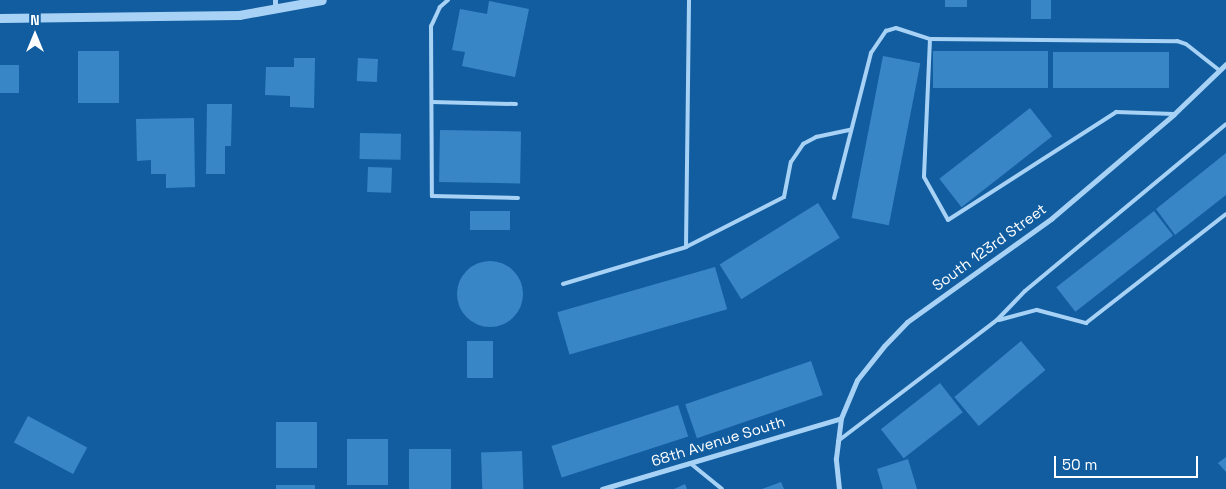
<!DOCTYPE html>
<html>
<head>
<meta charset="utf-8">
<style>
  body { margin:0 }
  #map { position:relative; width:1226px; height:489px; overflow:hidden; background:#115da0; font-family:"Space Grotesk",sans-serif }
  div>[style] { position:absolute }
  .building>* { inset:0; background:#3986c7; transform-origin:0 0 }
  .round { border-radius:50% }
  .service>* { height:4px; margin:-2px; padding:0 2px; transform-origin:2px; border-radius:2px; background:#a8d2f5 }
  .minor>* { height:5px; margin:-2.5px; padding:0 2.5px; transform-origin:2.5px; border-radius:2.5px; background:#a8d2f5 }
  .tertiary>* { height:9px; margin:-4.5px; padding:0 4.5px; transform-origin:4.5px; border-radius:4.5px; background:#a8d2f5 }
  span { translate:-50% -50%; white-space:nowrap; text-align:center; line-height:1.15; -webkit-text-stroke:4px #115da0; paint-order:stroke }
  .street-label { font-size:15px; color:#fff }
  .north { position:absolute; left:10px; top:10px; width:50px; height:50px; -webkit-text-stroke:4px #115da0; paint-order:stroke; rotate:0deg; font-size:14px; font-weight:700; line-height:20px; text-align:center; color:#fff }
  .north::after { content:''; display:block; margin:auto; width:18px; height:22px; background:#fff; clip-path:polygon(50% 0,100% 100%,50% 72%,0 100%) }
  .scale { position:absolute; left:1054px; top:456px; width:144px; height:22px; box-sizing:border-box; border:2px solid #fff; border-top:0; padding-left:6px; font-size:15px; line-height:18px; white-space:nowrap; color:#fff; -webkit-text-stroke:4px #115da0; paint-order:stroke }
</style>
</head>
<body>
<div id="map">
  <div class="building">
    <div style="left:945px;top:0;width:22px;height:7px"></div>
    <div style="left:1031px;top:0;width:20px;height:19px"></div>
    <div style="clip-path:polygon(489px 1px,529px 9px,515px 77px,462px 66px,465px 52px,452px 50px,460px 9px,487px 14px)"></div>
    <div style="left:119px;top:51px;width:52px;height:41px;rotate:90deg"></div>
    <div style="left:933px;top:51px;width:115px;height:37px"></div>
    <div style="left:1169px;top:52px;width:36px;height:116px;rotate:90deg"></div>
    <div style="left:883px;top:56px;width:38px;height:165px;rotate:11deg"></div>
    <div style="clip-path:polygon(294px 58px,315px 58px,314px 108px,290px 107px,290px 96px,265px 95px,266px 67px,294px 67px)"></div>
    <div style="left:358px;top:58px;width:20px;height:23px;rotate:3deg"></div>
    <div style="left:0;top:65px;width:19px;height:28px"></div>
    <div style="clip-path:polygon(207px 104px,232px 104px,231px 146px,225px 146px,225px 174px,206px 174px)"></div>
    <div style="left:1030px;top:108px;width:36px;height:115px;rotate:52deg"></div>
    <div style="clip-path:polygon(194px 118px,195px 187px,166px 188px,166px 174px,151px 174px,151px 160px,137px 161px,136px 119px)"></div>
    <div style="left:440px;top:130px;width:81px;height:52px;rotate:1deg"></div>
    <div style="left:360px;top:133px;width:41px;height:26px;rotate:1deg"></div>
    <div style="clip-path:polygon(1226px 153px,1226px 195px,1175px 235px,1156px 209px)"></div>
    <div style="left:368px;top:167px;width:24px;height:25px;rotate:2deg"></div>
    <div style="left:818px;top:203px;width:41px;height:116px;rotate:58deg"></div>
    <div style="left:470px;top:211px;width:40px;height:19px"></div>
    <div style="left:1154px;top:211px;width:31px;height:124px;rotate:52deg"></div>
    <div class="round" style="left:457px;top:261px;width:66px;height:66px"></div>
    <div style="left:715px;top:267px;width:44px;height:164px;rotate:74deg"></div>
    <div style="left:467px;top:341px;width:26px;height:37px"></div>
    <div style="left:1021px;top:341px;width:38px;height:87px;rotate:50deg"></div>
    <div style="left:811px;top:361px;width:36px;height:133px;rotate:71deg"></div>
    <div style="left:940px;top:383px;width:37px;height:75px;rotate:52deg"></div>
    <div style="left:678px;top:405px;width:33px;height:133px;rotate:72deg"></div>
    <div style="left:28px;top:416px;width:67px;height:30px;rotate:28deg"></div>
    <div style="left:276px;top:422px;width:41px;height:46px"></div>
    <div style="left:388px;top:439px;width:46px;height:41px;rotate:90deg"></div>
    <div style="left:409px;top:449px;width:42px;height:40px"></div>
    <div style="left:522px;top:451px;width:38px;height:41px;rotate:88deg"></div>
    <div style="clip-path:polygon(1226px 457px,1226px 472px,1218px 463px)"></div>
    <div style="clip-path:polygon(908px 459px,917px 489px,883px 489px,877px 469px)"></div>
    <div style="clip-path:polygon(781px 482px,784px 489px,762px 489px)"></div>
    <div style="clip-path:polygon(685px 484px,687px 489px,674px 489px)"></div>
    <div style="left:276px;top:485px;width:39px;height:4px"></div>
  </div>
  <div class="service">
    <div style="left:448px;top:0;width:11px;rotate:139deg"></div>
    <div style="left:440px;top:7px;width:21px;rotate:115deg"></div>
    <div style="left:431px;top:26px;width:170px;rotate:89.7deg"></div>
    <div style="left:432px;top:196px;width:86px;rotate:1.3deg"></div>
    <div style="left:930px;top:39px;width:138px;rotate:92.5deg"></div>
    <div style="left:924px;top:177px;width:49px;rotate:60.8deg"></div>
    <div style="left:948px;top:220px;width:200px;rotate:-32.7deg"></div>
    <div style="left:1116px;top:112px;width:58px;rotate:2deg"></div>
    <div style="left:432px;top:102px;width:84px;rotate:1.4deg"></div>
    <div style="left:834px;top:198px;width:150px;rotate:-75.7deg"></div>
    <div style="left:871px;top:53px;width:27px;rotate:-56deg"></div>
    <div style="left:886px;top:31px;width:10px;rotate:-17deg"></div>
    <div style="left:896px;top:28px;width:36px;rotate:18deg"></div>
    <div style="left:930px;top:39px;width:247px;rotate:0.5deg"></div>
    <div style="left:1177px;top:41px;width:9px;rotate:18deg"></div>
    <div style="left:1186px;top:44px;width:42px;rotate:38.2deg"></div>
    <div style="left:686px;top:247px;width:247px;rotate:-89.3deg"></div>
    <div style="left:563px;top:284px;width:128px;rotate:-16.7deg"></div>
    <div style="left:686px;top:247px;width:110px;rotate:-27deg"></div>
    <div style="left:784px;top:197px;width:36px;rotate:-79deg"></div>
    <div style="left:791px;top:162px;width:22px;rotate:-56deg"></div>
    <div style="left:803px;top:144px;width:15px;rotate:-28deg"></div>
    <div style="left:816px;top:137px;width:35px;rotate:-12deg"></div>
    <div style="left:999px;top:320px;width:39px;rotate:-15deg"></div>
    <div style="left:1037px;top:310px;width:51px;rotate:14.9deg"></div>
    <div style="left:1086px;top:323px;width:177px;rotate:-37.9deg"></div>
    <div style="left:838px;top:441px;width:200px;rotate:-37.3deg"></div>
    <div style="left:997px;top:320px;width:40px;rotate:-46deg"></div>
    <div style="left:1025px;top:291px;width:261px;rotate:-39.7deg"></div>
    <div style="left:690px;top:463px;width:41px;rotate:39.1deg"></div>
  </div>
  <div class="minor">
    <div style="left:275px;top:0;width:10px;rotate:90deg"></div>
    <div style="left:602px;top:489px;width:249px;rotate:-16.5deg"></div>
    <div style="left:839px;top:489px;width:31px;rotate:-96deg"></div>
    <div style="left:836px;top:458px;width:40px;rotate:-82.9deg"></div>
    <div style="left:841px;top:418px;width:41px;rotate:-67.2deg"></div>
    <div style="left:857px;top:380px;width:43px;rotate:-51.5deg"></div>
    <div style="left:884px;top:346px;width:33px;rotate:-46deg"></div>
    <div style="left:907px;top:322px;width:178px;rotate:-35.6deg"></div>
    <div style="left:1052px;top:218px;width:160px;rotate:-40.4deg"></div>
    <div style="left:1174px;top:114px;width:72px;rotate:-43.9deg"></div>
  </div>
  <div class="tertiary">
    <div style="left:0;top:18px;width:239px;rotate:-0.7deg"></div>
    <div style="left:239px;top:15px;width:84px;rotate:-10.2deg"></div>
  </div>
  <div class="street-label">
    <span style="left:989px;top:247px;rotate:-36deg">South 123rd Street</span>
    <span style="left:718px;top:441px;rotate:-17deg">68th Avenue South</span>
  </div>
  <div class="north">N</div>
  <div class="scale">50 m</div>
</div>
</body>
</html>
